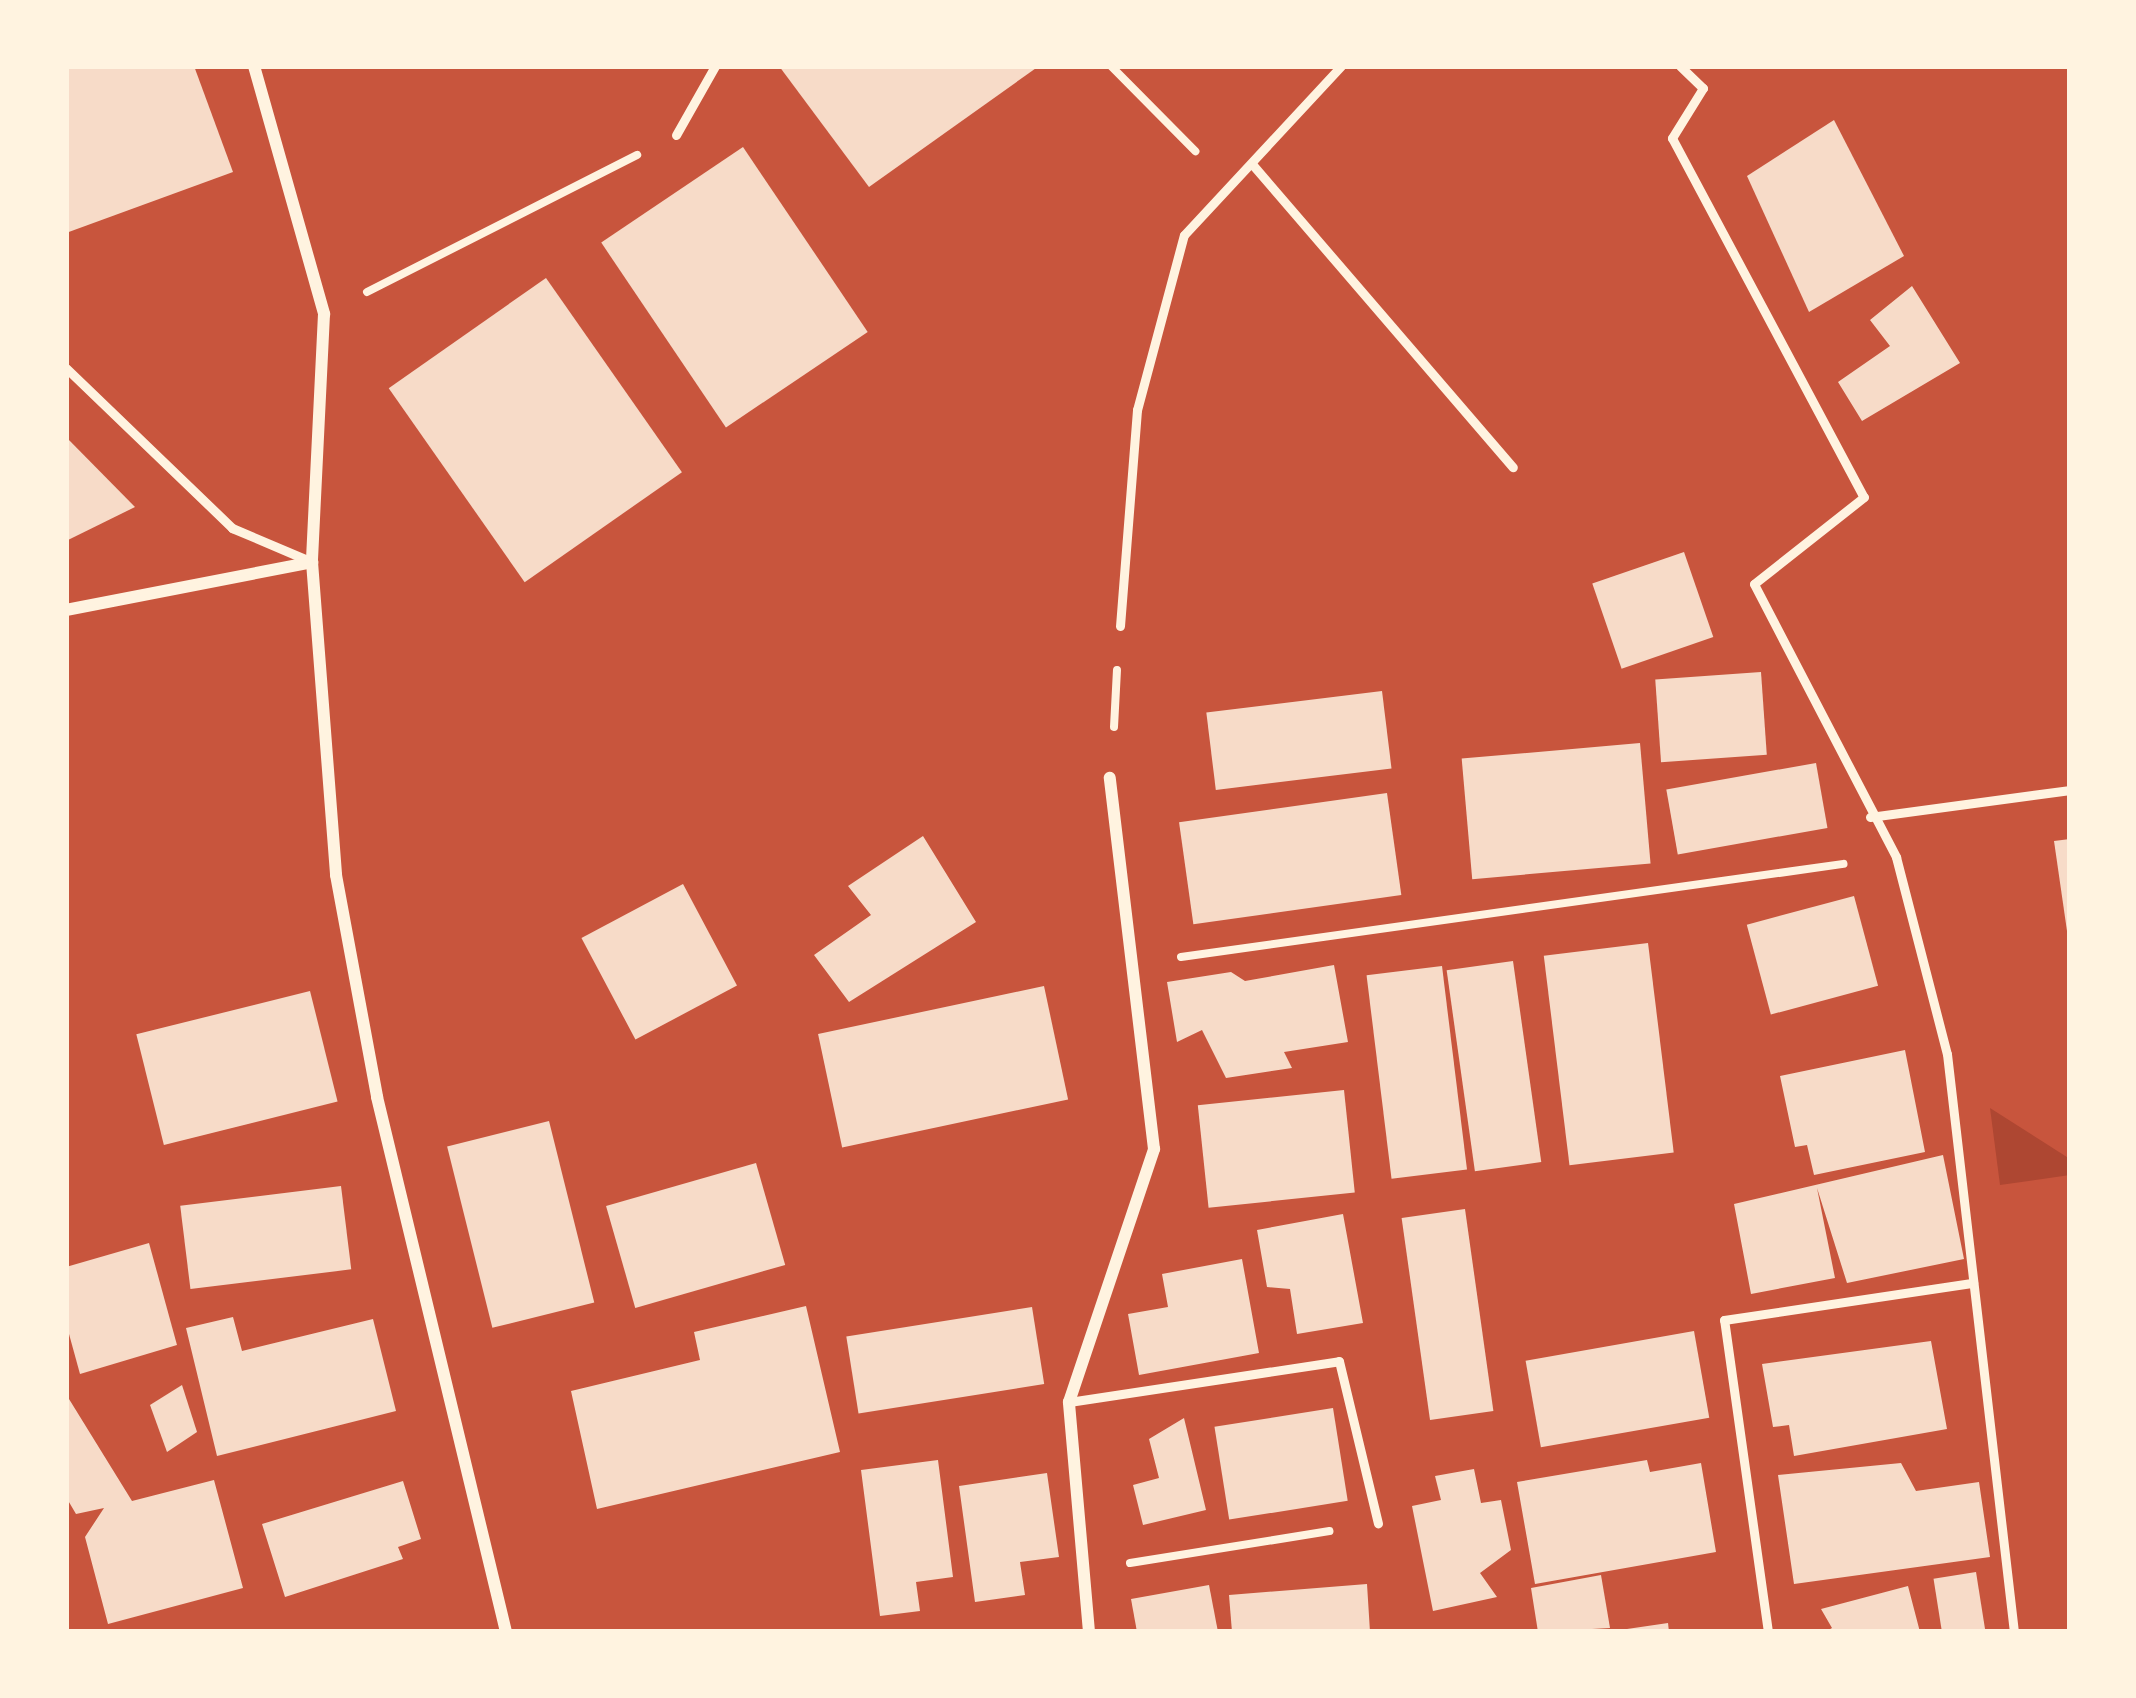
<!DOCTYPE html>
<html>
<head>
<meta charset="utf-8">
<style>
  body { margin:0 }
  #map { position:relative; width:2136px; height:1698px; overflow:hidden; background:#c8553d; font-family:Karla,sans-serif }
  div>[style] { position:absolute }
  .green>* { inset:0; background:#ae4732 }
  .building>* { inset:0; background:#f7dbc8; transform-origin:0 0 }
  .path>* { height:8px; margin:-4px; padding:0 4px; transform-origin:4px; border-radius:4px; background:#fff3e0 }
  .service>* { height:9px; margin:-4.5px; padding:0 4.5px; transform-origin:4.5px; border-radius:4.5px; background:#fff3e0 }
  .minor>* { height:12px; margin:-6px; padding:0 6px; transform-origin:6px; border-radius:6px; background:#fff3e0 }
  span { translate:-50% -50%; white-space:nowrap; text-align:center; line-height:1.15; -webkit-text-stroke:9px #fff3e0; paint-order:stroke }
  .frame { position:absolute; inset:0; border:69px solid #fff3e0; pointer-events:none }
</style>
</head>
<body>
<div id="map">
  <div class="green">
    <div style="clip-path:polygon(1990px 1108px,2070px 1159px,2070px 1175px,2000px 1185px)"></div>
  </div>
  <div class="building">
    <div style="clip-path:polygon(66px 66px,194px 66px,233px 172px,66px 233px)"></div>
    <div style="clip-path:polygon(779px 66px,1039px 66px,869px 187px)"></div>
    <div style="clip-path:polygon(1834px 120px,1904px 256px,1809px 312px,1747px 176px)"></div>
    <div style="left:743px;top:147px;width:223px;height:171px;rotate:56deg"></div>
    <div style="left:546px;top:278px;width:237px;height:192px;rotate:55deg"></div>
    <div style="clip-path:polygon(1912px 286px,1960px 363px,1862px 421px,1838px 382px,1890px 346px,1870px 320px)"></div>
    <div style="clip-path:polygon(66px 437px,135px 507px,66px 541px)"></div>
    <div style="left:1684px;top:552px;width:90px;height:97px;rotate:71deg"></div>
    <div style="left:1761px;top:672px;width:83px;height:106px;rotate:86deg"></div>
    <div style="left:1382px;top:691px;width:78px;height:177px;rotate:83deg"></div>
    <div style="left:1640px;top:743px;width:121px;height:179px;rotate:85deg"></div>
    <div style="left:1816px;top:763px;width:66px;height:152px;rotate:80deg"></div>
    <div style="left:1387px;top:793px;width:103px;height:210px;rotate:82deg"></div>
    <div style="clip-path:polygon(923px 836px,976px 922px,849px 1002px,814px 955px,871px 915px,848px 886px)"></div>
    <div style="clip-path:polygon(2070px 839px,2070px 931px,2067px 931px,2054px 841px)"></div>
    <div style="left:683px;top:884px;width:115px;height:115px;rotate:62deg"></div>
    <div style="left:1854px;top:896px;width:93px;height:111px;rotate:75deg"></div>
    <div style="left:1648px;top:943px;width:211px;height:105px;rotate:83deg"></div>
    <div style="left:1513px;top:961px;width:203px;height:67px;rotate:82deg"></div>
    <div style="clip-path:polygon(1334px 965px,1348px 1042px,1284px 1052px,1292px 1068px,1226px 1078px,1202px 1030px,1177px 1042px,1167px 982px,1231px 972px,1245px 981px)"></div>
    <div style="left:1442px;top:966px;width:205px;height:76px;rotate:83deg"></div>
    <div style="left:1044px;top:986px;width:116px;height:231px;rotate:78deg"></div>
    <div style="left:310px;top:991px;width:114px;height:179px;rotate:76deg"></div>
    <div style="clip-path:polygon(1905px 1050px,1925px 1152px,1814px 1175px,1807px 1145px,1795px 1147px,1780px 1076px)"></div>
    <div style="left:1344px;top:1090px;width:103px;height:147px;rotate:84deg"></div>
    <div style="left:549px;top:1121px;width:187px;height:105px;rotate:76deg"></div>
    <div style="clip-path:polygon(1943px 1155px,1964px 1259px,1847px 1283px,1817px 1188px,1835px 1278px,1751px 1294px,1734px 1204px)"></div>
    <div style="left:756px;top:1163px;width:106px;height:156px;rotate:74deg"></div>
    <div style="left:341px;top:1186px;width:84px;height:162px;rotate:83deg"></div>
    <div style="left:1465px;top:1209px;width:204px;height:64px;rotate:82deg"></div>
    <div style="clip-path:polygon(1343px 1214px,1363px 1323px,1297px 1334px,1290px 1289px,1267px 1287px,1257px 1230px)"></div>
    <div style="clip-path:polygon(149px 1243px,177px 1345px,80px 1374px,66px 1323px,66px 1267px)"></div>
    <div style="clip-path:polygon(1242px 1259px,1259px 1353px,1139px 1375px,1128px 1314px,1168px 1307px,1162px 1274px)"></div>
    <div style="clip-path:polygon(806px 1306px,840px 1452px,597px 1509px,571px 1391px,700px 1360px,694px 1332px)"></div>
    <div style="left:1032px;top:1307px;width:78px;height:188px;rotate:81deg"></div>
    <div style="clip-path:polygon(233px 1317px,242px 1351px,373px 1319px,396px 1411px,217px 1456px,186px 1328px)"></div>
    <div style="left:1694px;top:1331px;width:88px;height:171px;rotate:80deg"></div>
    <div style="clip-path:polygon(1931px 1341px,1947px 1429px,1794px 1456px,1789px 1425px,1773px 1427px,1762px 1364px)"></div>
    <div style="clip-path:polygon(182px 1385px,197px 1432px,167px 1452px,150px 1405px)"></div>
    <div style="clip-path:polygon(69px 1399px,132px 1501px,214px 1480px,243px 1588px,108px 1624px,85px 1537px,104px 1508px,76px 1514px,66px 1497px)"></div>
    <div style="left:1333px;top:1408px;width:94px;height:120px;rotate:81deg"></div>
    <div style="clip-path:polygon(1184px 1418px,1206px 1510px,1143px 1525px,1133px 1485px,1159px 1478px,1149px 1439px)"></div>
    <div style="clip-path:polygon(938px 1460px,953px 1577px,916px 1582px,920px 1611px,880px 1616px,861px 1470px)"></div>
    <div style="clip-path:polygon(1647px 1460px,1650px 1472px,1701px 1463px,1716px 1552px,1535px 1584px,1517px 1482px)"></div>
    <div style="clip-path:polygon(1901px 1463px,1916px 1491px,1979px 1482px,1990px 1557px,1794px 1584px,1778px 1475px)"></div>
    <div style="clip-path:polygon(1474px 1469px,1481px 1503px,1501px 1500px,1511px 1550px,1480px 1573px,1497px 1597px,1433px 1611px,1412px 1506px,1441px 1500px,1435px 1476px)"></div>
    <div style="clip-path:polygon(1047px 1473px,1059px 1557px,1020px 1562px,1025px 1595px,975px 1602px,959px 1486px)"></div>
    <div style="clip-path:polygon(403px 1481px,421px 1539px,398px 1547px,403px 1559px,285px 1597px,262px 1524px)"></div>
    <div style="left:1976px;top:1572px;width:61px;height:43px;rotate:81deg"></div>
    <div style="clip-path:polygon(1601px 1575px,1610px 1628px,1538px 1632px,1531px 1588px)"></div>
    <div style="clip-path:polygon(1367px 1584px,1370px 1632px,1232px 1632px,1229px 1595px)"></div>
    <div style="clip-path:polygon(1209px 1585px,1218px 1632px,1137px 1632px,1131px 1599px)"></div>
    <div style="clip-path:polygon(1908px 1586px,1920px 1632px,1825px 1632px,1832px 1628px,1821px 1609px)"></div>
    <div style="clip-path:polygon(1668px 1623px,1669px 1632px,1627px 1632px,1627px 1629px)"></div>
  </div>
  <div class="path">
    <div style="left:1111px;top:66px;width:120px;rotate:45.3deg"></div>
    <div style="left:367px;top:292px;width:303px;rotate:-26.9deg"></div>
    <div style="left:1114px;top:727px;width:57px;rotate:-87deg"></div>
    <div style="left:1181px;top:957px;width:669px;rotate:-8deg"></div>
    <div style="left:1130px;top:1563px;width:202px;rotate:-9.1deg"></div>
  </div>
  <div class="service">
    <div style="left:1680px;top:66px;width:32px;rotate:44deg"></div>
    <div style="left:1703px;top:88px;width:59px;rotate:121.8deg"></div>
    <div style="left:1672px;top:138px;width:407px;rotate:61.9deg"></div>
    <div style="left:1864px;top:497px;width:140px;rotate:141.7deg"></div>
    <div style="left:1754px;top:584px;width:308px;rotate:62.5deg"></div>
    <div style="left:1896px;top:857px;width:203px;rotate:75.5deg"></div>
    <div style="left:1947px;top:1054px;width:582px;rotate:83.39deg"></div>
    <div style="left:676px;top:135px;width:79px;rotate:-60.5deg"></div>
    <div style="left:1252px;top:164px;width:400px;rotate:49.3deg"></div>
    <div style="left:66px;top:368px;width:231px;rotate:43.9deg"></div>
    <div style="left:232px;top:528px;width:87px;rotate:23deg"></div>
    <div style="left:1120px;top:626px;width:217px;rotate:-85.5deg"></div>
    <div style="left:1137px;top:410px;width:181px;rotate:-75deg"></div>
    <div style="left:1184px;top:235px;width:231px;rotate:-47.1deg"></div>
    <div style="left:1870px;top:817px;width:202px;rotate:-7.7deg"></div>
    <div style="left:1069px;top:1402px;width:273px;rotate:-8.6deg"></div>
    <div style="left:1339px;top:1361px;width:167px;rotate:76.5deg"></div>
    <div style="left:1768px;top:1632px;width:315px;rotate:-98deg"></div>
    <div style="left:1724px;top:1320px;width:252px;rotate:-8.5deg"></div>
  </div>
  <div class="minor">
    <div style="left:254px;top:66px;width:258px;rotate:74.2deg"></div>
    <div style="left:324px;top:314px;width:248px;rotate:92.8deg"></div>
    <div style="left:312px;top:562px;width:314px;rotate:85.6deg"></div>
    <div style="left:336px;top:875px;width:226px;rotate:79.5deg"></div>
    <div style="left:377px;top:1097px;width:550px;rotate:76.44deg"></div>
    <div style="left:66px;top:610px;width:251px;rotate:-11deg"></div>
    <div style="left:1089px;top:1632px;width:231px;rotate:-95deg"></div>
    <div style="left:1069px;top:1402px;width:267px;rotate:-71.4deg"></div>
    <div style="left:1154px;top:1149px;width:374px;rotate:-96.8deg"></div>
  </div>
  <div class="frame"></div>
</div>
</body>
</html>
